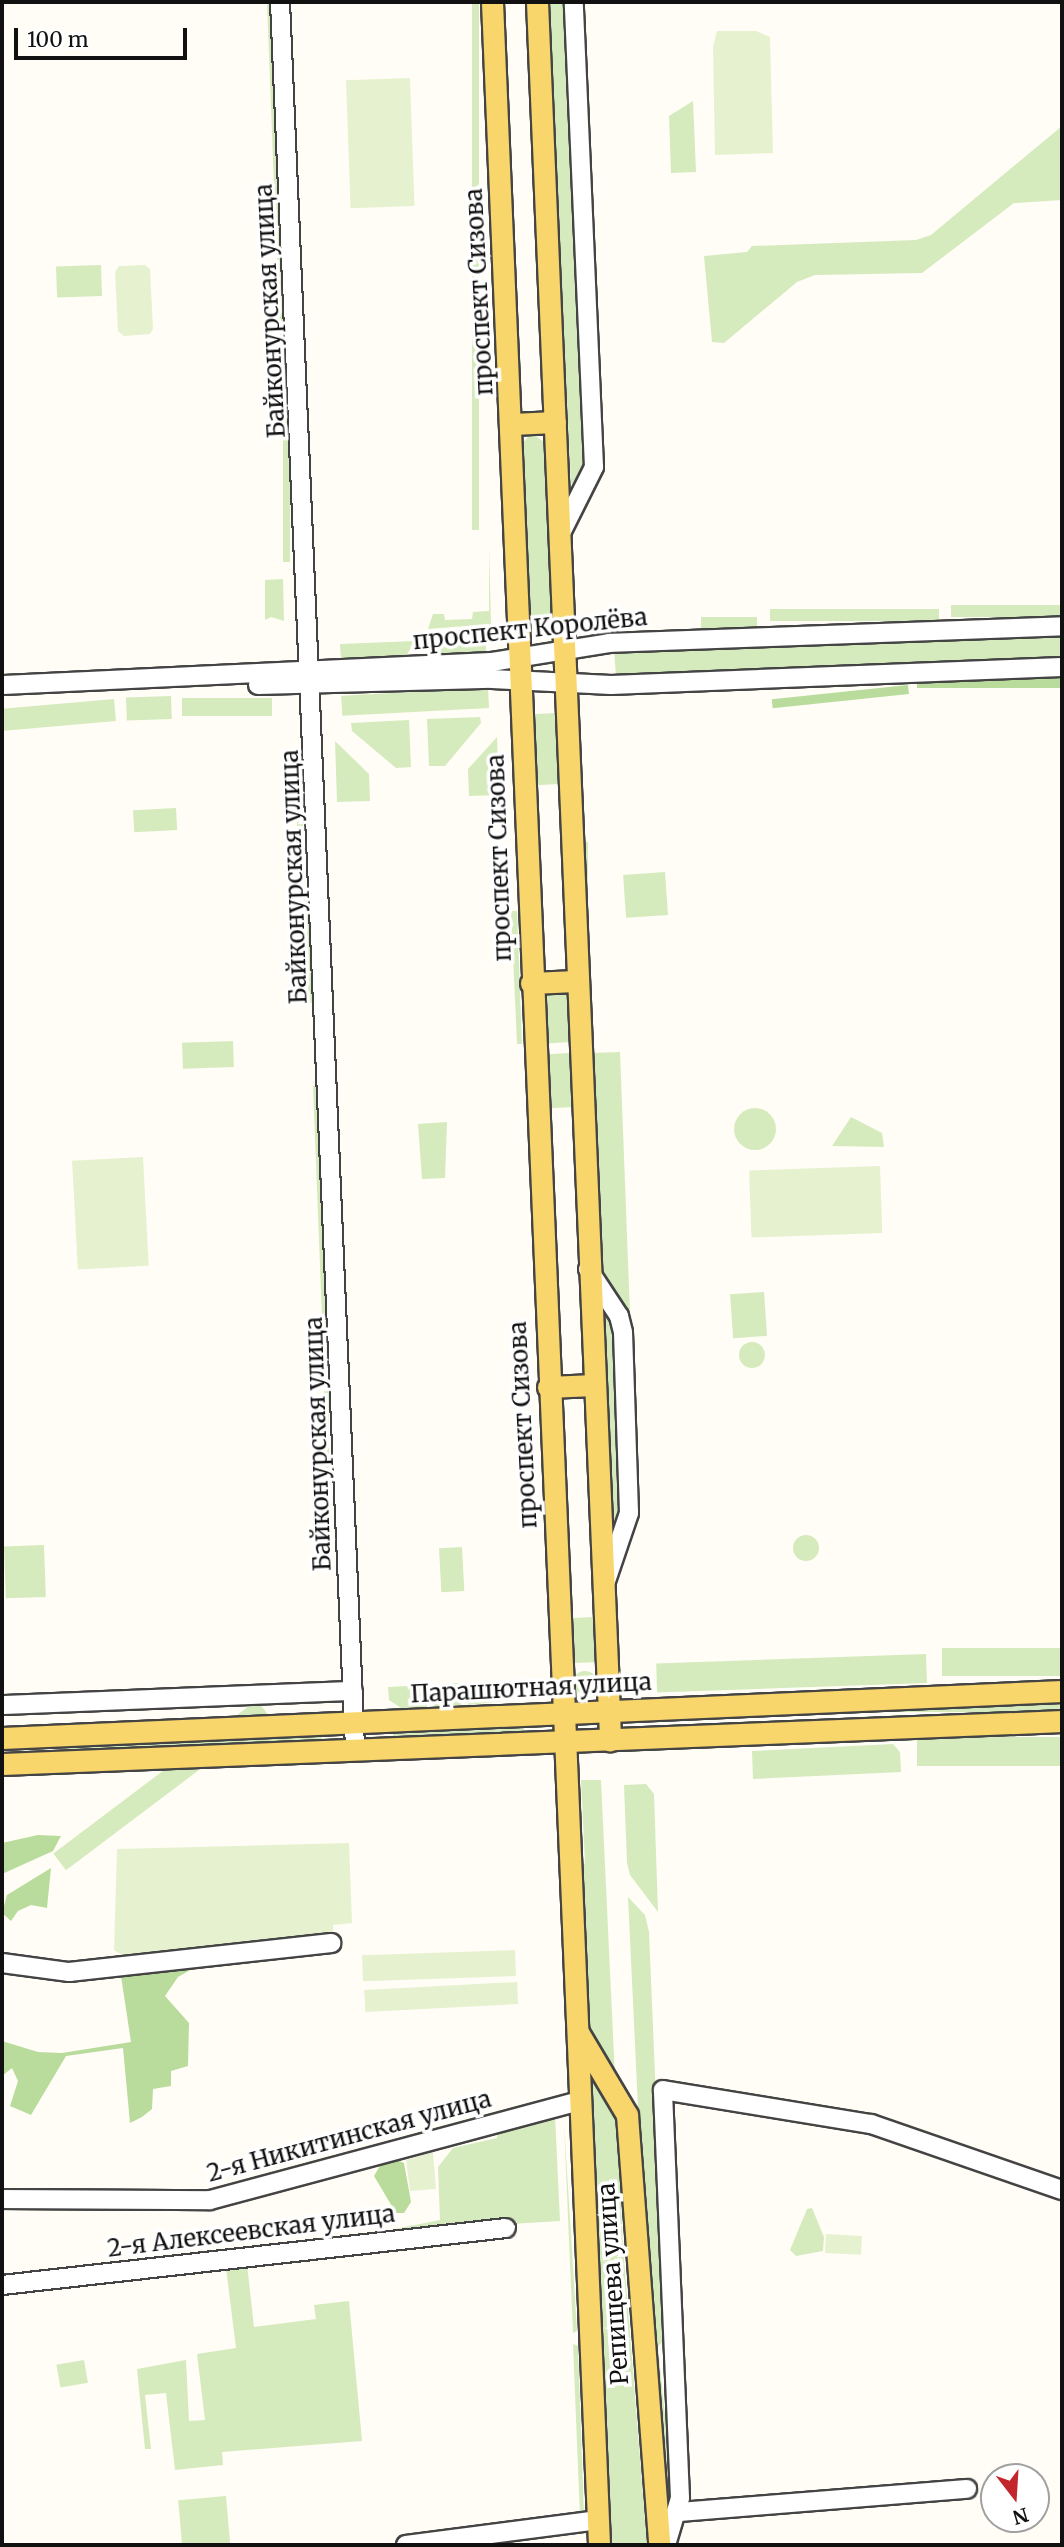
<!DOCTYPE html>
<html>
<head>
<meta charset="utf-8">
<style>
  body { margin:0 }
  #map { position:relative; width:1064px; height:2547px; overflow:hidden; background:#fffdf5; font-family:Merriweather,serif }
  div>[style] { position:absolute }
  .green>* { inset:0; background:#d5ebbd; transform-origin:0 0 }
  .round { border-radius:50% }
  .forest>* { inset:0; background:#b9dc9c; transform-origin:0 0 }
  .pitch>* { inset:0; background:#e6f2cf; transform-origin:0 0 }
  .roads { filter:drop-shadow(2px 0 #444) drop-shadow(-2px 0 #444) drop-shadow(0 2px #444) drop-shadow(0 -2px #444) }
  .minor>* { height:18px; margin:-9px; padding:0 9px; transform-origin:9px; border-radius:9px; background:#fff }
  .major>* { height:21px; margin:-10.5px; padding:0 10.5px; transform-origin:10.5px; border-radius:10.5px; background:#f9d66b }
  span { translate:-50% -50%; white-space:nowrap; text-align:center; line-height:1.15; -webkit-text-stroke:7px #fff; paint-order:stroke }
  .street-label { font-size:24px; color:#111 }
  .frame { position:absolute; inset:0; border:4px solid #111; pointer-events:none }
  .north { position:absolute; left:980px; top:2463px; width:70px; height:70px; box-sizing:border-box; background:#fff; border:2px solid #a0a0a0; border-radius:50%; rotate:163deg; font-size:19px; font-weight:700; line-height:28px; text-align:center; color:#111 }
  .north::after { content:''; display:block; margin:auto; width:24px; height:32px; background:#c4262e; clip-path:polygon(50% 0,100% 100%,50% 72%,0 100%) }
  .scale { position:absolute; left:14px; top:28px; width:173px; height:32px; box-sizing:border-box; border:4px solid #111; border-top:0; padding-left:9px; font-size:21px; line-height:24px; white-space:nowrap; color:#111; -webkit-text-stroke:5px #fff; paint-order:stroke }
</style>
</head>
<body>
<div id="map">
  <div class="green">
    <div style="clip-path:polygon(267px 2px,272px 2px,288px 395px,282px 395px)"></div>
    <div style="left:472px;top:2px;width:7px;height:528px"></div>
    <div style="clip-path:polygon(548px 2px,567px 2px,586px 456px,579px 479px,571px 484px)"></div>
    <div style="clip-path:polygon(693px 101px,696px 172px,671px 173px,669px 116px)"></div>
    <div style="clip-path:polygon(1062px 126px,1062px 200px,1014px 203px,922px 273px,815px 275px,797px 282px,724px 343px,712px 342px,704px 256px,747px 252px,752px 246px,916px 240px,931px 235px)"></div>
    <div style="left:101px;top:265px;width:31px;height:45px;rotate:88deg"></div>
    <div style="left:283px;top:411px;width:7px;height:151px"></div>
    <div style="clip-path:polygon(532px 433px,545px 443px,553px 615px,527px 617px,520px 446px)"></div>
    <div style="clip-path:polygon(489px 546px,491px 624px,428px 629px,433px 614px,444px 614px,445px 620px,472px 619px,473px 612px,489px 611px)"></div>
    <div style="clip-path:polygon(283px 579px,284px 621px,271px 617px,265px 620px,265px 580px)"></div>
    <div style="left:1062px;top:605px;width:12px;height:111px;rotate:90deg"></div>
    <div style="left:939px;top:609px;width:12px;height:169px;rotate:90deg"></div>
    <div style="left:757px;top:617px;width:11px;height:56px;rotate:90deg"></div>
    <div style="clip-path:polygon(1062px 634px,1062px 658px,616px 677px,614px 649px)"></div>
    <div style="clip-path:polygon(486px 638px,486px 652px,440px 654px,431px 644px)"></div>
    <div style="clip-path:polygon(415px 641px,406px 656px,341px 659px,340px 644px)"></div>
    <div style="left:488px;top:688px;width:20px;height:147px;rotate:87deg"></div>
    <div style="left:171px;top:696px;width:23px;height:45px;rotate:88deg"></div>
    <div style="left:272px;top:698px;width:18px;height:90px;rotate:90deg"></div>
    <div style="left:114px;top:699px;width:22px;height:112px;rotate:85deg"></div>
    <div style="left:556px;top:713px;width:71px;height:25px;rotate:87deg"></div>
    <div style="clip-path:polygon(480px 717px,481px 723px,445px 766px,429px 766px,427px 719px)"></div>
    <div style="clip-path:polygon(409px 720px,411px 767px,396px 768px,352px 731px,351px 723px)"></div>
    <div style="clip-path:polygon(497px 737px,499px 795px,469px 796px,468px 769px)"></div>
    <div style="clip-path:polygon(335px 741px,369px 774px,370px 801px,337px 802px)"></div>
    <div style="left:297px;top:764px;width:6px;height:122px"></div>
    <div style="left:176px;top:808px;width:22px;height:43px;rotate:87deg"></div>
    <div style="left:584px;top:842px;width:4px;height:174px"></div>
    <div style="left:665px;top:872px;width:43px;height:42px;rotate:86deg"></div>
    <div style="clip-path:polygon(304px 897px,309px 897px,314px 1003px,308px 1003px)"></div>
    <div style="clip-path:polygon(511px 911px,517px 911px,522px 1044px,517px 1044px)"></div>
    <div style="left:567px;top:993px;width:49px;height:24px;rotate:86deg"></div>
    <div style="left:233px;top:1041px;width:26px;height:51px;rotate:88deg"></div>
    <div style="clip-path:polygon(620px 1052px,630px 1314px,606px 1279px,601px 1260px,592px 1053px)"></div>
    <div style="left:570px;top:1053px;width:54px;height:24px;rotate:87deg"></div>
    <div style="clip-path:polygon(317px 1085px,329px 1368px,324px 1368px,313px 1086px)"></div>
    <div class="round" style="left:734px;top:1108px;width:42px;height:42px"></div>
    <div style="clip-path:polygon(851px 1117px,882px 1133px,884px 1147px,832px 1146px)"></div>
    <div style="clip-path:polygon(447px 1122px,445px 1178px,422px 1179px,418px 1124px)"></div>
    <div style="left:764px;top:1292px;width:44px;height:34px;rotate:86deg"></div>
    <div style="clip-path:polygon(603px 1302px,615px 1320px,625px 1513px,612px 1534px)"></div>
    <div class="round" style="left:739px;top:1342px;width:26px;height:26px"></div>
    <div style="left:324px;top:1381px;width:5px;height:98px"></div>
    <div class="round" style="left:793px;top:1535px;width:26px;height:26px"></div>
    <div style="left:44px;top:1545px;width:52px;height:40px;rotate:88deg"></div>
    <div style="left:462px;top:1547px;width:44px;height:23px;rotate:87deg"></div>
    <div style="left:594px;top:1617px;width:45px;height:25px;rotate:87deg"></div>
    <div style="left:1062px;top:1648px;width:28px;height:120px;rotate:90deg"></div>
    <div style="left:926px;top:1654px;width:29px;height:270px;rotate:88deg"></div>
    <div class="round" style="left:572px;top:1671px;width:26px;height:26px"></div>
    <div style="clip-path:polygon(510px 1681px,503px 1701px,468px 1705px,467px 1683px)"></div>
    <div style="left:460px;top:1683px;width:22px;height:27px;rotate:87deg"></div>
    <div style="clip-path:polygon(426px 1685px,427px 1707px,401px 1708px,389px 1700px,388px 1687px)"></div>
    <div style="left:257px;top:1700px;width:21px;height:255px;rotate:53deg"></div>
    <div style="left:1062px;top:1704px;width:8px;height:405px;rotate:90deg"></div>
    <div style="clip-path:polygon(524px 1728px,524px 1734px,393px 1739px,393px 1734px)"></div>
    <div style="clip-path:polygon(322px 1735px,322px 1743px,63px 1750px,65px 1746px)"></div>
    <div style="left:1062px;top:1737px;width:29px;height:145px;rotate:90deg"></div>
    <div style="clip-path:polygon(893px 1744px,900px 1752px,901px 1772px,753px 1779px,752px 1751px)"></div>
    <div style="clip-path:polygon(581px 1780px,601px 1780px,623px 2247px,647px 2545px,609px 2545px,580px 1871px,585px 1863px)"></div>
    <div style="clip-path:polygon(646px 1784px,654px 1794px,658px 1912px,630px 1875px,627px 1863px,624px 1785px)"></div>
    <div style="clip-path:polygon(628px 1897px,645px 1915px,649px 1932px,666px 2337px,658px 2347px,673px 2494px,666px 2521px,642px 2192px)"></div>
    <div style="clip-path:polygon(555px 2115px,560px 2221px,511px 2224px,510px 2218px,360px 2236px,440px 2220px,438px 2167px,453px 2148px,497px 2138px,498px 2128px)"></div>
    <div style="clip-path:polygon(564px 2123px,577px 2331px,573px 2333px)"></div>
    <div style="clip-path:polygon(812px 2208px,824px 2237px,823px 2251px,796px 2256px,790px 2250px,807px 2209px)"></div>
    <div style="clip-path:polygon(247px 2264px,254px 2327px,316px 2319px,314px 2305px,349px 2301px,362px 2441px,222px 2452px,223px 2465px,175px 2470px,166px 2393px,145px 2395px,151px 2449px,145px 2449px,137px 2369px,186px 2360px,189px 2421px,205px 2420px,197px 2354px,236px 2348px,226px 2268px)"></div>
    <div style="clip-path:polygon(573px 2344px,578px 2346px,584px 2515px,580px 2517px)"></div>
    <div style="left:84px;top:2360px;width:23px;height:28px;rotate:80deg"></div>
    <div style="left:226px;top:2496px;width:49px;height:48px;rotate:85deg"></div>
  </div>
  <div class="forest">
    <div style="left:1062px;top:678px;width:10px;height:145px;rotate:90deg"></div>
    <div style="left:908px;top:685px;width:9px;height:137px;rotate:84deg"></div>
    <div style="clip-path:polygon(38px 1835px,61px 1836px,53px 1851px,2px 1874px,2px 1843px)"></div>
    <div style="clip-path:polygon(51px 1868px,47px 1908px,31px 1905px,18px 1911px,11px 1921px,2px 1913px,7px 1895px)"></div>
    <div style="clip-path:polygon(190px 1963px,192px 1969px,178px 1977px,165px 1996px,189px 2023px,188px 2066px,171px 2071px,171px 2086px,153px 2089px,152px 2109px,142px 2117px,130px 2123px,123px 2048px,66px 2056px,31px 2115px,10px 2106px,18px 2081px,12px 2068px,2px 2076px,2px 2041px,38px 2052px,62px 2053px,131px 2042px,121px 1976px)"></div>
    <div style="clip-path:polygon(397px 2160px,404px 2163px,411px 2202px,404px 2213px,396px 2213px,374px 2176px,381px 2164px)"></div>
  </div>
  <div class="pitch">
    <div style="clip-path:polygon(717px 31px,756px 31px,770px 37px,773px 153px,715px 155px,713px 47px)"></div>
    <div style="left:410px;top:78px;width:128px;height:64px;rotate:88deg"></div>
    <div style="clip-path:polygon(145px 265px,150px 269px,153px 329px,150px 334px,124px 336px,118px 331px,115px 272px,119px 266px)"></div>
    <div style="left:143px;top:1157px;width:109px;height:71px;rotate:87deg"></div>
    <div style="left:880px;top:1166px;width:67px;height:131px;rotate:88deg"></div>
    <div style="clip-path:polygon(349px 1843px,352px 1923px,333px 1925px,333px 1937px,123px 1956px,114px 1950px,117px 1849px)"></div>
    <div style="left:515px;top:1950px;width:26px;height:153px;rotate:88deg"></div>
    <div style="left:517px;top:1982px;width:22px;height:153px;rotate:87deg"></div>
    <div style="clip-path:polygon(433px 2152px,436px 2189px,410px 2191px,406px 2160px)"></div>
    <div style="left:826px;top:2234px;width:36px;height:19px;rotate:3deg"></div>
  </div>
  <div class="roads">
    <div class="minor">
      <div style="left:280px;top:2px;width:1750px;rotate:87.54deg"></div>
      <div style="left:560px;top:535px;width:76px;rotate:-63.4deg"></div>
      <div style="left:594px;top:467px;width:465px;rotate:-92.5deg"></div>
      <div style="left:2px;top:685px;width:491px;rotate:-2.7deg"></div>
      <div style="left:492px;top:662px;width:119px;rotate:-9.2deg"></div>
      <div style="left:609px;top:643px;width:453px;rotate:-2.1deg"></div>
      <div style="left:258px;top:685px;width:234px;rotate:-1.5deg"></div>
      <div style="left:492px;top:679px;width:119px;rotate:2.9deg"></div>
      <div style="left:611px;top:685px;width:451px;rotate:-2.3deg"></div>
      <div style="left:588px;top:1269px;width:56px;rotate:56.6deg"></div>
      <div style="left:619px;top:1316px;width:16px;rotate:76deg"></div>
      <div style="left:623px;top:1332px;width:181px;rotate:88.1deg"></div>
      <div style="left:629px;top:1513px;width:75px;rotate:108.7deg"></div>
      <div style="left:2px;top:1705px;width:351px;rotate:-2.3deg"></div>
      <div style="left:2px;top:1963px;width:68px;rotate:7.7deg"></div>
      <div style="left:69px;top:1972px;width:264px;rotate:-6.3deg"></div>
      <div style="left:2px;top:2199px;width:208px;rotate:0.3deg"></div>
      <div style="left:210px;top:2200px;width:383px;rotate:-15deg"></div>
      <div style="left:2px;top:2285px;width:507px;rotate:-6.45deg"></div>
      <div style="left:679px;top:2512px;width:289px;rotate:-4.6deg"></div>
      <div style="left:406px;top:2545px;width:194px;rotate:-7.4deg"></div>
      <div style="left:666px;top:2545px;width:49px;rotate:-73.4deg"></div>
      <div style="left:680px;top:2498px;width:408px;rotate:-92.4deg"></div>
      <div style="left:663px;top:2090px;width:211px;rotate:9.3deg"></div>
      <div style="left:871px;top:2124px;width:202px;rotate:19.1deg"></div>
    </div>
    <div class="major">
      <div style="left:492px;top:2px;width:2545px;rotate:87.59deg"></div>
      <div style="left:537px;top:2px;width:1740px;rotate:87.59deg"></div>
      <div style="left:512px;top:424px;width:43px;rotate:-2.7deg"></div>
      <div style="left:531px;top:983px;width:45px;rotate:-2.5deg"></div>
      <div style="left:548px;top:1387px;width:46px;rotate:-2.5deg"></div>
      <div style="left:2px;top:1738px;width:1061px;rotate:-2.54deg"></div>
      <div style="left:2px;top:1764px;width:1061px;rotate:-2.32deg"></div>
      <div style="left:579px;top:2034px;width:94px;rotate:59.3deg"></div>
      <div style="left:627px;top:2115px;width:431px;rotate:85.7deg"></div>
    </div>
  </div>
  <div class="street-label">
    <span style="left:479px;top:292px;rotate:-93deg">проспект Сизова</span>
    <span style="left:270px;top:311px;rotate:-93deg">Байконурская улица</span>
    <span style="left:530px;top:629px;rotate:-6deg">проспект Королёва</span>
    <span style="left:499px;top:858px;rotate:-92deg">проспект Сизова</span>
    <span style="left:294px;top:877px;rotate:-92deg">Байконурская улица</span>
    <span style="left:523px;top:1425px;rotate:-93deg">проспект Сизова</span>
    <span style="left:318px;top:1444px;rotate:-92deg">Байконурская улица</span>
    <span style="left:531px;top:1688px;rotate:-3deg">Парашютная улица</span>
    <span style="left:349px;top:2136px;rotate:-15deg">2-я Никитинская улица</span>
    <span style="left:251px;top:2231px;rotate:-7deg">2-я Алексеевская улица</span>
    <span style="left:613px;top:2284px;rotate:-94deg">Репищева улица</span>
  </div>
  <div class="frame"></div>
  <div class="north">N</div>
  <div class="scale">100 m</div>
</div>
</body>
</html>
